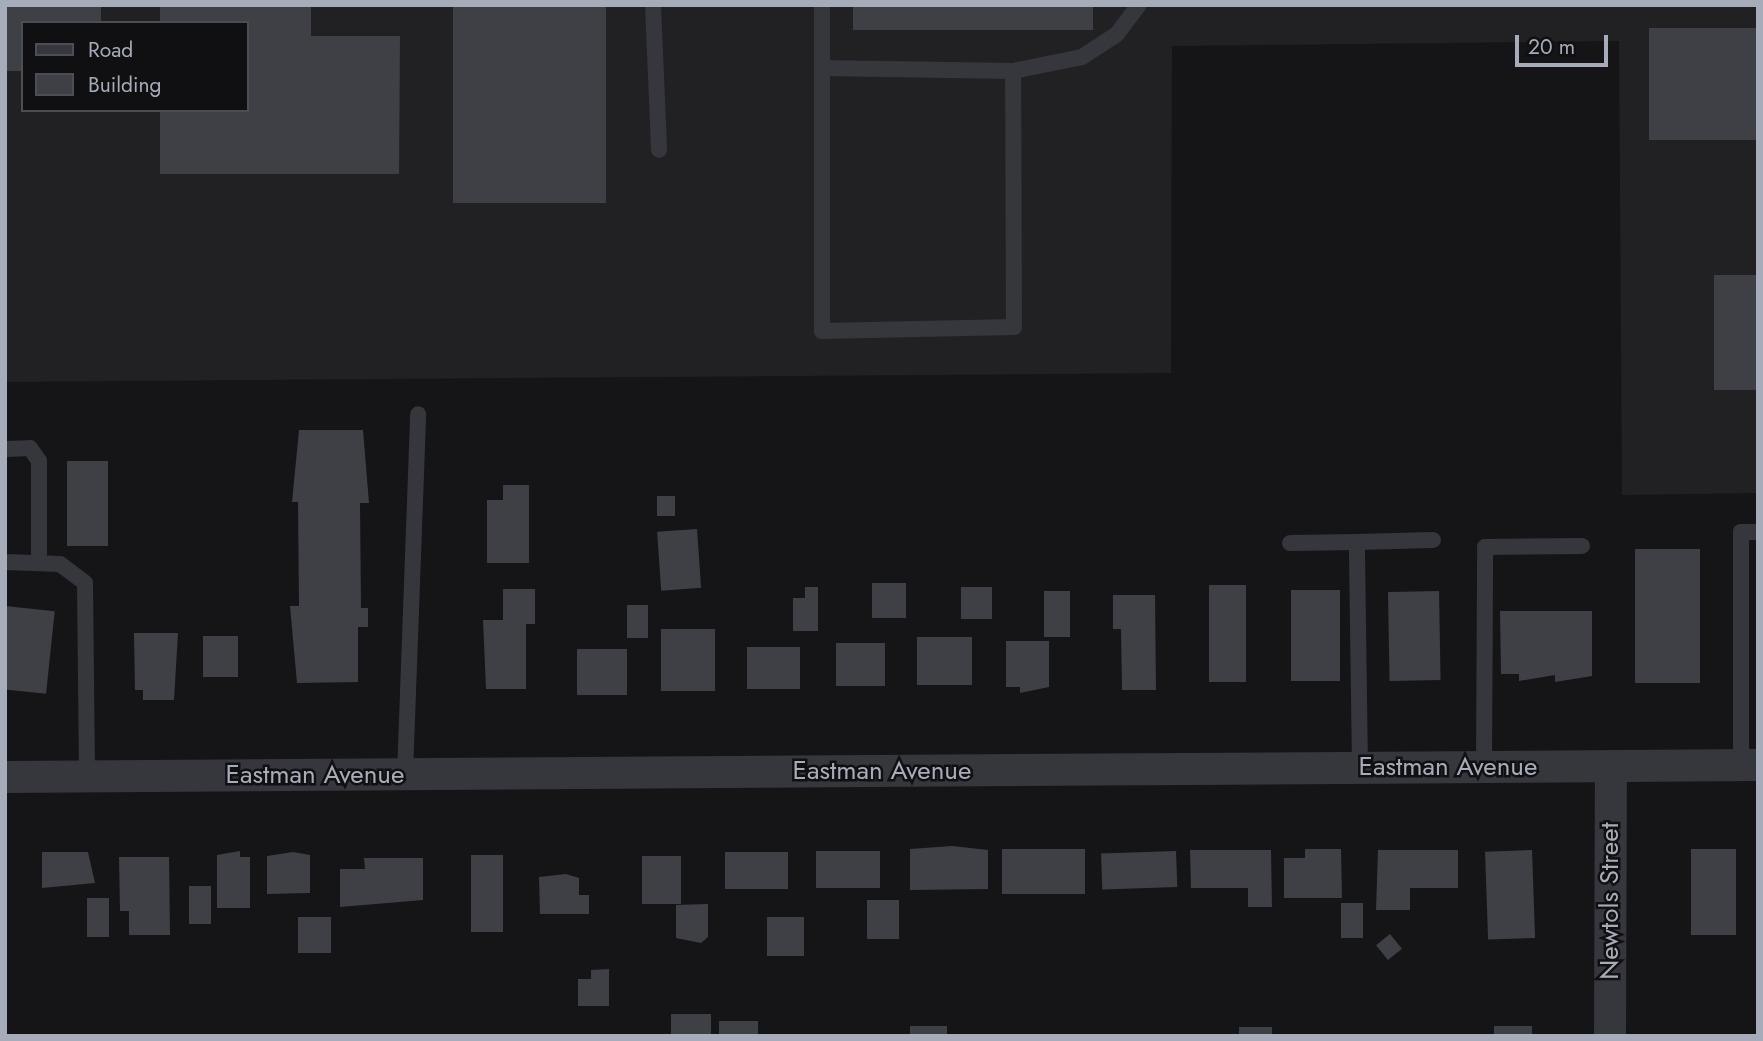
<!DOCTYPE html>
<html>
<head>
<meta charset="utf-8">
<style>
  body { margin:0 }
  #map { position:relative; width:1763px; height:1041px; overflow:hidden; background:#151517; font-family:Jost,sans-serif }
  div>[style] { position:absolute }
  .built>* { inset:0; background:#212124 }
  .building>* { inset:0; background:#3f4045; transform-origin:0 0 }
  .service>* { height:16px; margin:-8px; padding:0 8px; transform-origin:8px; border-radius:8px; background:#36373d }
  .minor>* { height:32px; margin:-16px; padding:0 16px; transform-origin:16px; border-radius:16px; background:#36373d }
  span { translate:-50% -50%; white-space:nowrap; text-align:center; line-height:1.15; -webkit-text-stroke:5px #101012; paint-order:stroke }
  .street-label { font-size:26px; color:#a6acb9 }
  .frame { position:absolute; inset:0; border:7px solid #a6acb9; pointer-events:none }
  .legend { position:absolute; left:21px; top:21px; width:228px; height:91px; box-sizing:border-box; background:#101012; border:2px solid #4c4e55; margin:0; padding:9px 12px; list-style:none; font-size:21px; color:#a6acb9 }
  .legend li { display:flex; align-items:center; gap:14px; height:35px }
  .legend b { width:35px; border:2px solid #4c4e55 }
  .scale { position:absolute; left:1515px; top:35px; width:93px; height:32px; box-sizing:border-box; border:4px solid #a6acb9; border-top:0; padding-left:9px; font-size:21px; line-height:24px; white-space:nowrap; color:#a6acb9; -webkit-text-stroke:5px #101012; paint-order:stroke }
</style>
</head>
<body>
<div id="map">
  <div class="built">
    <div style="clip-path:polygon(evenodd,5px 5px,1758px 5px,1758px 493px,1622px 495px,1619px 41px,1172px 46px,1171px 373px,5px 382px,5px 5px,23px 23px,247px 23px,247px 110px,23px 110px,23px 23px)"></div>
  </div>
  <div class="building">
    <div style="clip-path:polygon(5px 5px,101px 5px,101px 23px,23px 23px,23px 71px,5px 71px)"></div>
    <div style="clip-path:polygon(160px 5px,311px 5px,311px 36px,400px 36px,399px 174px,160px 174px,160px 110px,247px 110px,247px 23px,160px 23px)"></div>
    <div style="left:453px;top:5px;width:153px;height:198px"></div>
    <div style="left:853px;top:5px;width:240px;height:25px"></div>
    <div style="left:1649px;top:28px;width:109px;height:112px"></div>
    <div style="left:1714px;top:275px;width:44px;height:115px"></div>
    <div style="clip-path:polygon(299px 430px,363px 430px,369px 503px,360px 503px,361px 608px,368px 608px,368px 627px,358px 627px,358px 682px,297px 683px,290px 606px,299px 606px,298px 502px,292px 502px)"></div>
    <div style="left:67px;top:461px;width:41px;height:85px"></div>
    <div style="clip-path:polygon(503px 485px,529px 485px,529px 563px,487px 563px,487px 500px,503px 500px)"></div>
    <div style="left:657px;top:496px;width:18px;height:20px"></div>
    <div style="left:697px;top:529px;width:59px;height:40px;rotate:86deg"></div>
    <div style="left:1635px;top:549px;width:65px;height:134px"></div>
    <div style="left:906px;top:583px;width:35px;height:34px;rotate:90deg"></div>
    <div style="left:1209px;top:585px;width:37px;height:97px"></div>
    <div style="clip-path:polygon(805px 587px,818px 587px,818px 631px,793px 631px,793px 598px,805px 598px)"></div>
    <div style="left:961px;top:587px;width:31px;height:32px"></div>
    <div style="clip-path:polygon(503px 589px,535px 589px,535px 624px,526px 624px,526px 689px,486px 689px,483px 620px,503px 620px)"></div>
    <div style="left:1291px;top:590px;width:49px;height:91px"></div>
    <div style="left:1044px;top:591px;width:26px;height:46px"></div>
    <div style="left:1439px;top:591px;width:89px;height:51px;rotate:89deg"></div>
    <div style="clip-path:polygon(1113px 595px,1155px 595px,1156px 690px,1122px 690px,1121px 629px,1113px 629px)"></div>
    <div style="left:627px;top:605px;width:21px;height:33px"></div>
    <div style="left:5px;top:606px;width:50px;height:83px;rotate:6deg"></div>
    <div style="clip-path:polygon(1500px 611px,1592px 611px,1592px 676px,1555px 682px,1555px 675px,1519px 681px,1519px 674px,1501px 674px)"></div>
    <div style="left:661px;top:629px;width:54px;height:62px"></div>
    <div style="clip-path:polygon(134px 633px,178px 633px,174px 700px,143px 700px,143px 690px,135px 690px)"></div>
    <div style="left:203px;top:636px;width:35px;height:41px"></div>
    <div style="left:917px;top:637px;width:55px;height:48px"></div>
    <div style="clip-path:polygon(1006px 641px,1049px 641px,1049px 687px,1020px 693px,1020px 687px,1006px 687px)"></div>
    <div style="left:836px;top:643px;width:49px;height:43px"></div>
    <div style="left:800px;top:647px;width:42px;height:53px;rotate:90deg"></div>
    <div style="left:577px;top:649px;width:50px;height:46px"></div>
    <div style="clip-path:polygon(952px 846px,988px 850px,988px 889px,910px 890px,910px 849px)"></div>
    <div style="left:1002px;top:849px;width:83px;height:45px"></div>
    <div style="clip-path:polygon(1305px 849px,1341px 849px,1342px 898px,1284px 898px,1284px 858px,1305px 858px)"></div>
    <div style="left:1691px;top:849px;width:45px;height:86px"></div>
    <div style="clip-path:polygon(1190px 850px,1271px 850px,1272px 907px,1248px 907px,1248px 888px,1191px 888px)"></div>
    <div style="clip-path:polygon(1378px 850px,1458px 850px,1458px 888px,1410px 888px,1410px 910px,1376px 910px)"></div>
    <div style="left:1532px;top:850px;width:88px;height:47px;rotate:88deg"></div>
    <div style="clip-path:polygon(240px 851px,240px 857px,250px 857px,250px 908px,217px 908px,217px 855px)"></div>
    <div style="left:880px;top:851px;width:37px;height:64px;rotate:90deg"></div>
    <div style="left:1176px;top:851px;width:36px;height:75px;rotate:88deg"></div>
    <div style="clip-path:polygon(42px 852px,88px 852px,95px 883px,42px 888px)"></div>
    <div style="clip-path:polygon(293px 852px,310px 855px,310px 893px,267px 894px,267px 856px)"></div>
    <div style="left:788px;top:852px;width:37px;height:63px;rotate:90deg"></div>
    <div style="left:503px;top:855px;width:77px;height:32px;rotate:90deg"></div>
    <div style="left:642px;top:856px;width:39px;height:48px"></div>
    <div style="clip-path:polygon(119px 857px,169px 857px,170px 935px,129px 935px,129px 911px,120px 911px)"></div>
    <div style="clip-path:polygon(364px 858px,423px 858px,423px 900px,340px 907px,340px 869px,365px 869px)"></div>
    <div style="clip-path:polygon(566px 874px,579px 878px,579px 895px,589px 895px,589px 914px,540px 914px,539px 877px)"></div>
    <div style="left:189px;top:886px;width:22px;height:38px"></div>
    <div style="left:87px;top:898px;width:22px;height:39px"></div>
    <div style="left:867px;top:900px;width:32px;height:39px"></div>
    <div style="left:1341px;top:903px;width:22px;height:35px"></div>
    <div style="clip-path:polygon(708px 904px,708px 937px,701px 943px,676px 938px,676px 905px)"></div>
    <div style="left:331px;top:917px;width:36px;height:33px;rotate:90deg"></div>
    <div style="left:767px;top:917px;width:37px;height:39px"></div>
    <div style="left:1390px;top:934px;width:19px;height:18px;rotate:51deg"></div>
    <div style="clip-path:polygon(609px 969px,609px 1006px,578px 1006px,578px 979px,591px 979px,591px 970px)"></div>
    <div style="left:671px;top:1014px;width:40px;height:22px"></div>
    <div style="left:758px;top:1021px;width:15px;height:39px;rotate:90deg"></div>
    <div style="left:910px;top:1026px;width:37px;height:10px"></div>
    <div style="left:1494px;top:1026px;width:38px;height:10px"></div>
    <div style="left:1239px;top:1027px;width:33px;height:9px"></div>
  </div>
  <div class="service">
    <div style="left:653px;top:5px;width:145px;rotate:87.6deg"></div>
    <div style="left:822px;top:5px;width:326px;rotate:90deg"></div>
    <div style="left:822px;top:331px;width:192px;rotate:-1.2deg"></div>
    <div style="left:1014px;top:327px;width:256px;rotate:-90.2deg"></div>
    <div style="left:1013px;top:71px;width:191px;rotate:-179.1deg"></div>
    <div style="left:1013px;top:71px;width:70px;rotate:-11.5deg"></div>
    <div style="left:1082px;top:57px;width:42px;rotate:-33.3deg"></div>
    <div style="left:1117px;top:34px;width:36px;rotate:-53deg"></div>
    <div style="left:5px;top:449px;width:25px;rotate:-2deg"></div>
    <div style="left:30px;top:448px;width:16px;rotate:55deg"></div>
    <div style="left:39px;top:461px;width:102px;rotate:90deg"></div>
    <div style="left:1290px;top:543px;width:67px;rotate:-0.9deg"></div>
    <div style="left:5px;top:562px;width:55px;rotate:2.1deg"></div>
    <div style="left:60px;top:564px;width:31px;rotate:37deg"></div>
    <div style="left:85px;top:583px;width:193px;rotate:89.4deg"></div>
    <div style="left:1741px;top:764px;width:232px;rotate:-90deg"></div>
    <div style="left:1741px;top:532px;width:17px"></div>
    <div style="left:1484px;top:767px;width:220px;rotate:-89.7deg"></div>
    <div style="left:1485px;top:547px;width:97px;rotate:-0.6deg"></div>
    <div style="left:1360px;top:768px;width:226px;rotate:-90.8deg"></div>
    <div style="left:1357px;top:542px;width:76px;rotate:-1.5deg"></div>
    <div style="left:405px;top:774px;width:360px;rotate:-87.9deg"></div>
  </div>
  <div class="minor">
    <div style="left:5px;top:777px;width:1753px;rotate:-0.39deg"></div>
    <div style="left:1610px;top:1036px;width:270px;rotate:-89.8deg"></div>
  </div>
  <div class="street-label">
    <span style="left:1448px;top:767px">Eastman Avenue</span>
    <span style="left:882px;top:771px">Eastman Avenue</span>
    <span style="left:315px;top:775px">Eastman Avenue</span>
    <span style="left:1610px;top:901px;rotate:-90deg">Newtols Street</span>
  </div>
  <div class="frame"></div>
  <ul class="legend">
  <li><b style="height:9px;background:#36373d"></b>Road</li>
  <li><b style="height:19px;background:#3f4045"></b>Building</li>
  </ul>
  <div class="scale">20 m</div>
</div>
</body>
</html>
